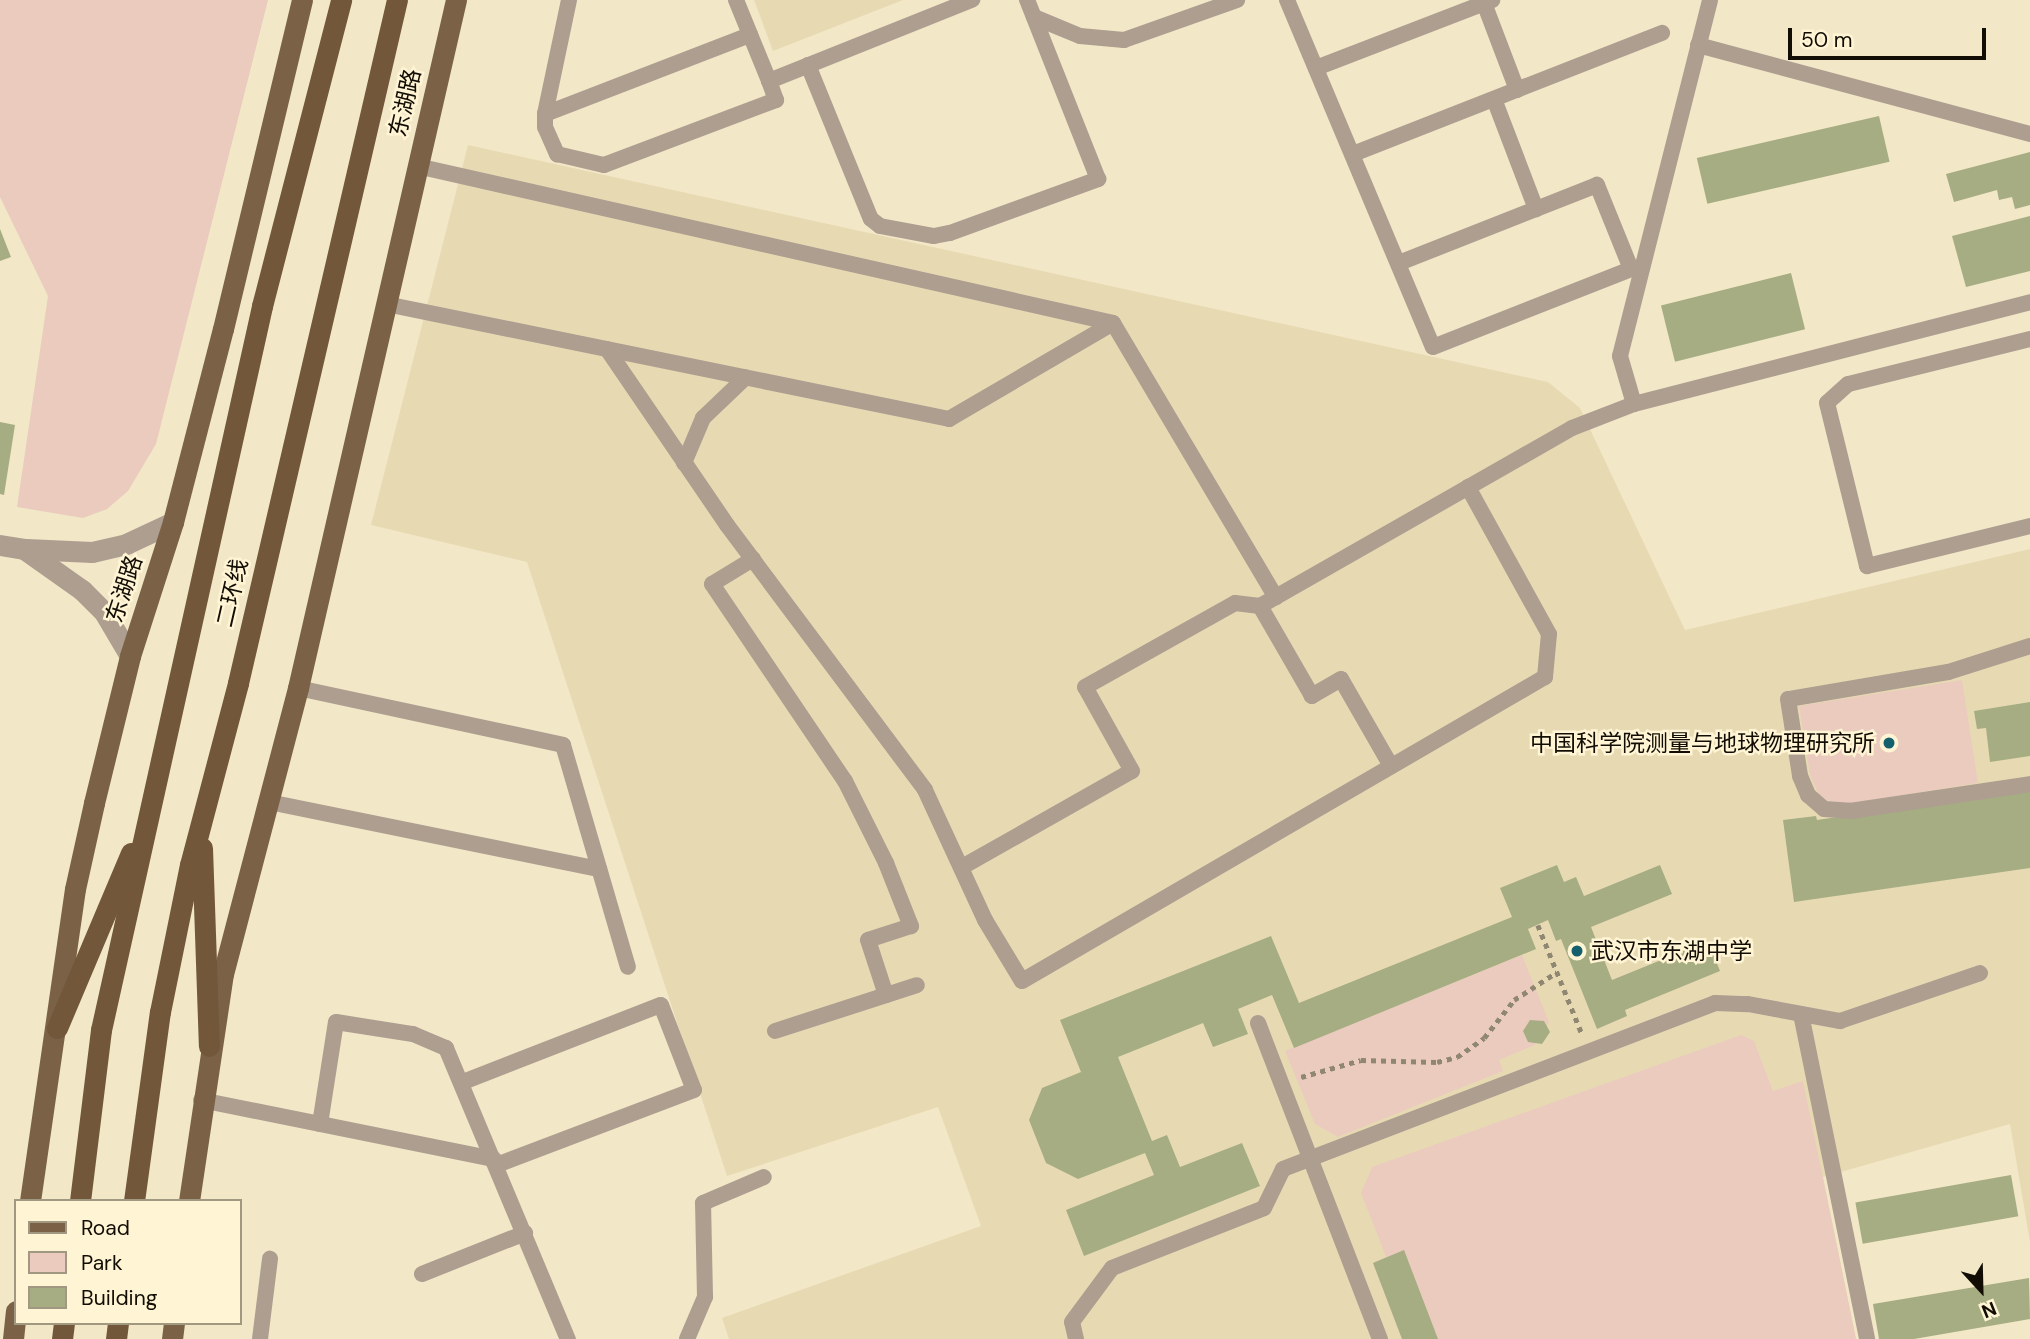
<!DOCTYPE html>
<html>
<head>
<meta charset="utf-8">
<style>
  body { margin:0 }
  #map { position:relative; width:2030px; height:1339px; overflow:hidden; background:#f2e7c7; font-family:"DM Sans","Noto Sans SC",sans-serif }
  div>[style] { position:absolute }
  .built>* { inset:0; background:#e7dab3 }
  .green>* { inset:0; background:#eacbbe }
  .building>* { inset:0; background:#a6ad82; transform-origin:0 0 }
  .path>* { height:4.5px; margin-top:-2.25px; transform-origin:0; background:repeating-linear-gradient(90deg,#8f8771 0 5px,transparent 0 10px) }
  .service>* { height:16px; margin:-8px; padding:0 8px; transform-origin:8px; border-radius:8px; background:#ad9e90 }
  .minor>* { height:21px; margin:-10.5px; padding:0 10.5px; transform-origin:10.5px; border-radius:10.5px; background:#ad9e90 }
  .primary>* { height:21px; margin:-10.5px; padding:0 10.5px; transform-origin:10.5px; border-radius:10.5px; background:#7b6247 }
  .trunk>* { height:21px; margin:-10.5px; padding:0 10.5px; transform-origin:10.5px; border-radius:10.5px; background:#72573a }
  .dots>* { width:19px; height:19px; translate:-50% -50%; box-sizing:border-box; border:4px solid #fff4d4; border-radius:50% }
  span { translate:-50% -50%; white-space:nowrap; text-align:center; line-height:1.15; -webkit-text-stroke:5px #fff4d4; paint-order:stroke }
  .street-label { font-size:23px; color:#110d04 }
  .poi-label { font-size:23px; color:#110d04 }
  .right { translate:-100% -50%; text-align:right }
  .left { translate:0 -50%; text-align:left }
  .legend { position:absolute; left:14px; top:1199px; width:228px; height:126px; box-sizing:border-box; background:#fff4d4; border:2px solid #a09881; margin:0; padding:9px 12px; list-style:none; font-size:21px; color:#110d04 }
  .legend li { display:flex; align-items:center; gap:14px; height:35px }
  .legend b { width:35px; border:2px solid #a09881 }
  .north { position:absolute; left:1946px; top:1255px; width:70px; height:70px; -webkit-text-stroke:5px #fff4d4; paint-order:stroke; rotate:158deg; font-size:19px; font-weight:700; line-height:28px; text-align:center; color:#110d04 }
  .north::after { content:''; display:block; margin:auto; width:24px; height:32px; background:#110d04; clip-path:polygon(50% 0,100% 100%,50% 72%,0 100%) }
  .scale { position:absolute; left:1788px; top:28px; width:198px; height:32px; box-sizing:border-box; border:4px solid #110d04; border-top:0; padding-left:9px; font-size:21px; line-height:24px; white-space:nowrap; color:#110d04; -webkit-text-stroke:5px #fff4d4; paint-order:stroke }
</style>
</head>
<body>
<div id="map">
  <div class="built">
    <div style="clip-path:polygon(754px 0,903px 0,773px 51px)"></div>
    <div style="clip-path:polygon(468px 145px,1548px 382px,1580px 408px,1685px 630px,2030px 549px,2030px 1242px,2010px 1124px,1823px 1177px,1856px 1339px,729px 1339px,722px 1318px,981px 1226px,938px 1107px,727px 1176px,527px 562px,371px 525px)"></div>
  </div>
  <div class="green">
    <div style="clip-path:polygon(0 0,268px 0,156px 444px,128px 491px,107px 509px,83px 518px,17px 507px,48px 296px,0 197px)"></div>
    <div style="clip-path:polygon(1962px 680px,1978px 783px,1839px 805px,1820px 797px,1810px 775px,1799px 706px)"></div>
    <div style="clip-path:polygon(1522px 955px,1549px 1022px,1535px 1045px,1499px 1060px,1503px 1071px,1338px 1137px,1315px 1124px,1285px 1051px)"></div>
    <div style="clip-path:polygon(1741px 1035px,1754px 1041px,1773px 1091px,1803px 1081px,1856px 1339px,1402px 1339px,1373px 1263px,1386px 1257px,1361px 1193px,1372px 1167px)"></div>
  </div>
  <div class="building">
    <div style="left:1879px;top:116px;width:47px;height:187px;rotate:77deg"></div>
    <div style="clip-path:polygon(2030px 152px,2030px 205px,2015px 209px,2012px 197px,1999px 200px,1997px 190px,1954px 202px,1946px 174px)"></div>
    <div style="clip-path:polygon(2030px 216px,2030px 271px,1966px 287px,1952px 236px)"></div>
    <div style="clip-path:polygon(0 229px,11px 257px,0 261px)"></div>
    <div style="left:1791px;top:273px;width:58px;height:134px;rotate:76deg"></div>
    <div style="clip-path:polygon(0 422px,15px 425px,4px 495px,0 494px)"></div>
    <div style="clip-path:polygon(2030px 702px,2030px 756px,1990px 762px,1986px 728px,1977px 729px,1974px 711px)"></div>
    <div style="clip-path:polygon(2030px 789px,2030px 868px,1794px 902px,1783px 820px,1816px 816px,1817px 820px)"></div>
    <div style="clip-path:polygon(1557px 865px,1564px 882px,1576px 877px,1584px 896px,1660px 865px,1672px 894px,1591px 927px,1612px 980px,1708px 941px,1720px 971px,1625px 1010px,1627px 1016px,1597px 1029px,1561px 939px,1556px 941px,1548px 920px,1528px 929px,1536px 949px,1294px 1048px,1272px 995px,1238px 1009px,1248px 1034px,1213px 1047px,1203px 1023px,1118px 1057px,1152px 1141px,1167px 1135px,1180px 1167px,1242px 1143px,1260px 1186px,1084px 1256px,1066px 1210px,1154px 1175px,1145px 1153px,1078px 1179px,1046px 1163px,1029px 1120px,1042px 1088px,1081px 1072px,1060px 1020px,1271px 936px,1299px 1003px,1512px 917px,1500px 888px)"></div>
    <div style="clip-path:polygon(1530px 1020px,1544px 1021px,1550px 1032px,1542px 1044px,1528px 1042px,1523px 1031px)"></div>
    <div style="left:2011px;top:1175px;width:42px;height:158px;rotate:80deg"></div>
    <div style="clip-path:polygon(1404px 1250px,1438px 1339px,1402px 1339px,1373px 1263px)"></div>
    <div style="clip-path:polygon(2029px 1278px,2030px 1319px,1914px 1339px,1879px 1339px,1873px 1304px)"></div>
  </div>
  <div class="path">
    <div style="left:1538px;top:925px;width:118px;rotate:68deg"></div>
    <div style="left:1301px;top:1077px;width:62px;rotate:-15.8deg"></div>
    <div style="left:1361px;top:1060px;width:76px;rotate:1.5deg"></div>
    <div style="left:1437px;top:1062px;width:21px;rotate:-14deg"></div>
    <div style="left:1457px;top:1057px;width:33px;rotate:-35deg"></div>
    <div style="left:1484px;top:1038px;width:48px;rotate:-51.7deg"></div>
    <div style="left:1514px;top:1000px;width:51px;rotate:-33.1deg"></div>
  </div>
  <div class="service">
    <div style="left:569px;top:0;width:116px;rotate:101.9deg"></div>
    <div style="left:545px;top:114px;width:13px;rotate:90deg"></div>
    <div style="left:545px;top:127px;width:30px;rotate:66deg"></div>
    <div style="left:557px;top:154px;width:48px;rotate:13.2deg"></div>
    <div style="left:604px;top:165px;width:184px;rotate:-20.7deg"></div>
    <div style="left:776px;top:100px;width:20px;rotate:-110deg"></div>
    <div style="left:736px;top:0;width:87px;rotate:67.8deg"></div>
    <div style="left:769px;top:81px;width:219px;rotate:-21.8deg"></div>
    <div style="left:1287px;top:0;width:376px;rotate:67.2deg"></div>
    <div style="left:1433px;top:347px;width:213px;rotate:-21.5deg"></div>
    <div style="left:1631px;top:269px;width:91px;rotate:-112deg"></div>
    <div style="left:1597px;top:185px;width:213px;rotate:158.5deg"></div>
    <div style="left:1484px;top:3px;width:93px;rotate:69.2deg"></div>
    <div style="left:1034px;top:17px;width:50px;rotate:22.4deg"></div>
    <div style="left:1080px;top:36px;width:44px;rotate:5.2deg"></div>
    <div style="left:1124px;top:40px;width:120px;rotate:-19.5deg"></div>
    <div style="left:1698px;top:45px;width:344px;rotate:15deg"></div>
    <div style="left:808px;top:65px;width:166px;rotate:67.8deg"></div>
    <div style="left:871px;top:219px;width:11px;rotate:38deg"></div>
    <div style="left:880px;top:226px;width:55px;rotate:10.5deg"></div>
    <div style="left:934px;top:236px;width:16px;rotate:-11deg"></div>
    <div style="left:950px;top:233px;width:158px;rotate:-20deg"></div>
    <div style="left:1098px;top:179px;width:193px;rotate:-111.6deg"></div>
    <div style="left:1316px;top:68px;width:189px;rotate:-21.1deg"></div>
    <div style="left:1494px;top:99px;width:118px;rotate:69.1deg"></div>
    <div style="left:545px;top:114px;width:220px;rotate:-21.1deg"></div>
    <div style="left:1353px;top:154px;width:332px;rotate:-21.4deg"></div>
    <div style="left:417px;top:166px;width:713px;rotate:12.71deg"></div>
    <div style="left:1113px;top:323px;width:319px;rotate:59.3deg"></div>
    <div style="left:386px;top:304px;width:575px;rotate:11.54deg"></div>
    <div style="left:949px;top:419px;width:190px;rotate:-30.3deg"></div>
    <div style="left:2030px;top:339px;width:187px;rotate:166.1deg"></div>
    <div style="left:1848px;top:384px;width:28px;rotate:138deg"></div>
    <div style="left:1827px;top:403px;width:168px;rotate:76.2deg"></div>
    <div style="left:1867px;top:566px;width:168px;rotate:-13.8deg"></div>
    <div style="left:607px;top:349px;width:213px;rotate:55.7deg"></div>
    <div style="left:727px;top:525px;width:331px;rotate:53.2deg"></div>
    <div style="left:925px;top:790px;width:143px;rotate:65.2deg"></div>
    <div style="left:985px;top:920px;width:71px;rotate:58.8deg"></div>
    <div style="left:1022px;top:981px;width:605px;rotate:-30.17deg"></div>
    <div style="left:1545px;top:677px;width:43px;rotate:-84.7deg"></div>
    <div style="left:1549px;top:634px;width:168px;rotate:-118.9deg"></div>
    <div style="left:1634px;top:404px;width:50px;rotate:-106.3deg"></div>
    <div style="left:1620px;top:356px;width:367px;rotate:-75.8deg"></div>
    <div style="left:684px;top:463px;width:49px;rotate:-67.1deg"></div>
    <div style="left:703px;top:418px;width:59px;rotate:-43.6deg"></div>
    <div style="left:753px;top:559px;width:48px;rotate:148.6deg"></div>
    <div style="left:712px;top:584px;width:238px;rotate:56deg"></div>
    <div style="left:845px;top:781px;width:92px;rotate:63.4deg"></div>
    <div style="left:886px;top:863px;width:68px;rotate:68.4deg"></div>
    <div style="left:911px;top:926px;width:45px;rotate:162deg"></div>
    <div style="left:868px;top:940px;width:58px;rotate:71.9deg"></div>
    <div style="left:2030px;top:646px;width:86px;rotate:162.4deg"></div>
    <div style="left:1948px;top:672px;width:162px;rotate:170.4deg"></div>
    <div style="left:1788px;top:699px;width:78px;rotate:81.1deg"></div>
    <div style="left:1800px;top:776px;width:21px;rotate:67deg"></div>
    <div style="left:1808px;top:795px;width:21px;rotate:41deg"></div>
    <div style="left:1824px;top:809px;width:26px;rotate:4deg"></div>
    <div style="left:1850px;top:811px;width:182px;rotate:-8.5deg"></div>
    <div style="left:298px;top:688px;width:271px;rotate:12.1deg"></div>
    <div style="left:563px;top:745px;width:231px;rotate:73.7deg"></div>
    <div style="left:1391px;top:766px;width:100px;rotate:-119.9deg"></div>
    <div style="left:1341px;top:679px;width:34px;rotate:150deg"></div>
    <div style="left:1312px;top:696px;width:104px;rotate:-120deg"></div>
    <div style="left:1260px;top:606px;width:359px;rotate:-29.7deg"></div>
    <div style="left:1572px;top:428px;width:66px;rotate:-21.2deg"></div>
    <div style="left:1634px;top:404px;width:409px;rotate:-14.4deg"></div>
    <div style="left:269px;top:802px;width:337px;rotate:11.5deg"></div>
    <div style="left:962px;top:867px;width:195px;rotate:-29.5deg"></div>
    <div style="left:1132px;top:771px;width:96px;rotate:-119.2deg"></div>
    <div style="left:1085px;top:687px;width:172px;rotate:-29.2deg"></div>
    <div style="left:1235px;top:603px;width:25px;rotate:7deg"></div>
    <div style="left:1801px;top:1014px;width:332px;rotate:78.5deg"></div>
    <div style="left:1258px;top:1023px;width:339px;rotate:68.9deg"></div>
    <div style="left:775px;top:1031px;width:149px;rotate:-17.9deg"></div>
    <div style="left:463px;top:1082px;width:212px;rotate:-21.3deg"></div>
    <div style="left:661px;top:1005px;width:91px;rotate:68.8deg"></div>
    <div style="left:694px;top:1090px;width:211px;rotate:159.2deg"></div>
    <div style="left:201px;top:1100px;width:299px;rotate:11.4deg"></div>
    <div style="left:320px;top:1124px;width:103px;rotate:-81.1deg"></div>
    <div style="left:336px;top:1022px;width:78px;rotate:8.9deg"></div>
    <div style="left:413px;top:1034px;width:36px;rotate:23deg"></div>
    <div style="left:446px;top:1048px;width:316px;rotate:67.3deg"></div>
    <div style="left:422px;top:1274px;width:111px;rotate:-21.7deg"></div>
    <div style="left:260px;top:1339px;width:81px;rotate:-82.9deg"></div>
    <div style="left:687px;top:1339px;width:46px;rotate:-66.8deg"></div>
    <div style="left:705px;top:1297px;width:94px;rotate:-91.2deg"></div>
    <div style="left:703px;top:1203px;width:66px;rotate:-23.1deg"></div>
    <div style="left:1076px;top:1339px;width:17px;rotate:-103deg"></div>
    <div style="left:1072px;top:1322px;width:67px;rotate:-53.5deg"></div>
    <div style="left:1112px;top:1268px;width:163px;rotate:-21.5deg"></div>
    <div style="left:1264px;top:1208px;width:43px;rotate:-64deg"></div>
    <div style="left:1283px;top:1169px;width:463px;rotate:-21deg"></div>
    <div style="left:1715px;top:1003px;width:33px;rotate:2deg"></div>
    <div style="left:1748px;top:1004px;width:94px;rotate:10.5deg"></div>
    <div style="left:1840px;top:1021px;width:148px;rotate:-18.9deg"></div>
  </div>
  <div class="minor">
    <div style="left:0;top:545px;width:24px;rotate:9deg"></div>
    <div style="left:24px;top:549px;width:71px;rotate:35.3deg"></div>
    <div style="left:82px;top:590px;width:31px;rotate:45deg"></div>
    <div style="left:104px;top:612px;width:51px;rotate:59.4deg"></div>
    <div style="left:26px;top:549px;width:66px;rotate:2.6deg"></div>
    <div style="left:92px;top:552px;width:35px;rotate:-13deg"></div>
    <div style="left:126px;top:544px;width:52px;rotate:-25.1deg"></div>
  </div>
  <div class="primary">
    <div style="left:30px;top:1201px;width:315px;rotate:-81.8deg"></div>
    <div style="left:75px;top:889px;width:88px;rotate:-77.5deg"></div>
    <div style="left:94px;top:803px;width:151px;rotate:-76.2deg"></div>
    <div style="left:130px;top:656px;width:141px;rotate:-72.2deg"></div>
    <div style="left:173px;top:522px;width:199px;rotate:-75.5deg"></div>
    <div style="left:223px;top:329px;width:338px;rotate:-76.5deg"></div>
    <div style="left:189px;top:1201px;width:230px;rotate:-81.5deg"></div>
    <div style="left:223px;top:974px;width:296px;rotate:-75.3deg"></div>
    <div style="left:298px;top:688px;width:706px;rotate:-77.07deg"></div>
    <div style="left:13px;top:1339px;width:28px;rotate:-84deg"></div>
    <div style="left:172px;top:1339px;width:16px;rotate:-83deg"></div>
  </div>
  <div class="trunk">
    <div style="left:202px;top:848px;width:198px;rotate:88deg"></div>
    <div style="left:57px;top:1028px;width:190px;rotate:-67.1deg"></div>
    <div style="left:80px;top:1201px;width:172px;rotate:-83deg"></div>
    <div style="left:101px;top:1030px;width:742px;rotate:-77.46deg"></div>
    <div style="left:262px;top:306px;width:316px;rotate:-75.5deg"></div>
    <div style="left:134px;top:1201px;width:191px;rotate:-82.2deg"></div>
    <div style="left:160px;top:1012px;width:150px;rotate:-78.5deg"></div>
    <div style="left:190px;top:865px;width:188px;rotate:-75.2deg"></div>
    <div style="left:238px;top:683px;width:701px;rotate:-76.9deg"></div>
    <div style="left:62px;top:1339px;width:16px;rotate:-83deg"></div>
    <div style="left:116px;top:1339px;width:16px;rotate:-83deg"></div>
  </div>
  <div class="dots">
    <div style="left:1889px;top:743px;background:#15606d"></div>
    <div style="left:1577px;top:951px;background:#15606d"></div>
  </div>
  <div class="street-label">
    <span style="left:405px;top:103px;rotate:-77deg">东湖路</span>
    <span style="left:124px;top:589px;rotate:-72deg">东湖路</span>
    <span style="left:232px;top:593px;rotate:-77deg">二环线</span>
  </div>
  <div class="poi-label">
    <span class="right" style="left:1875px;top:743px">中国科学院测量与地球物理研究所</span>
    <span class="left" style="left:1591px;top:951px">武汉市东湖中学</span>
  </div>
  <ul class="legend">
  <li><b style="height:9px;background:#7b6247"></b>Road</li>
  <li><b style="height:19px;background:#eacbbe"></b>Park</li>
  <li><b style="height:19px;background:#a6ad82"></b>Building</li>
  </ul>
  <div class="north">N</div>
  <div class="scale">50 m</div>
</div>
</body>
</html>
